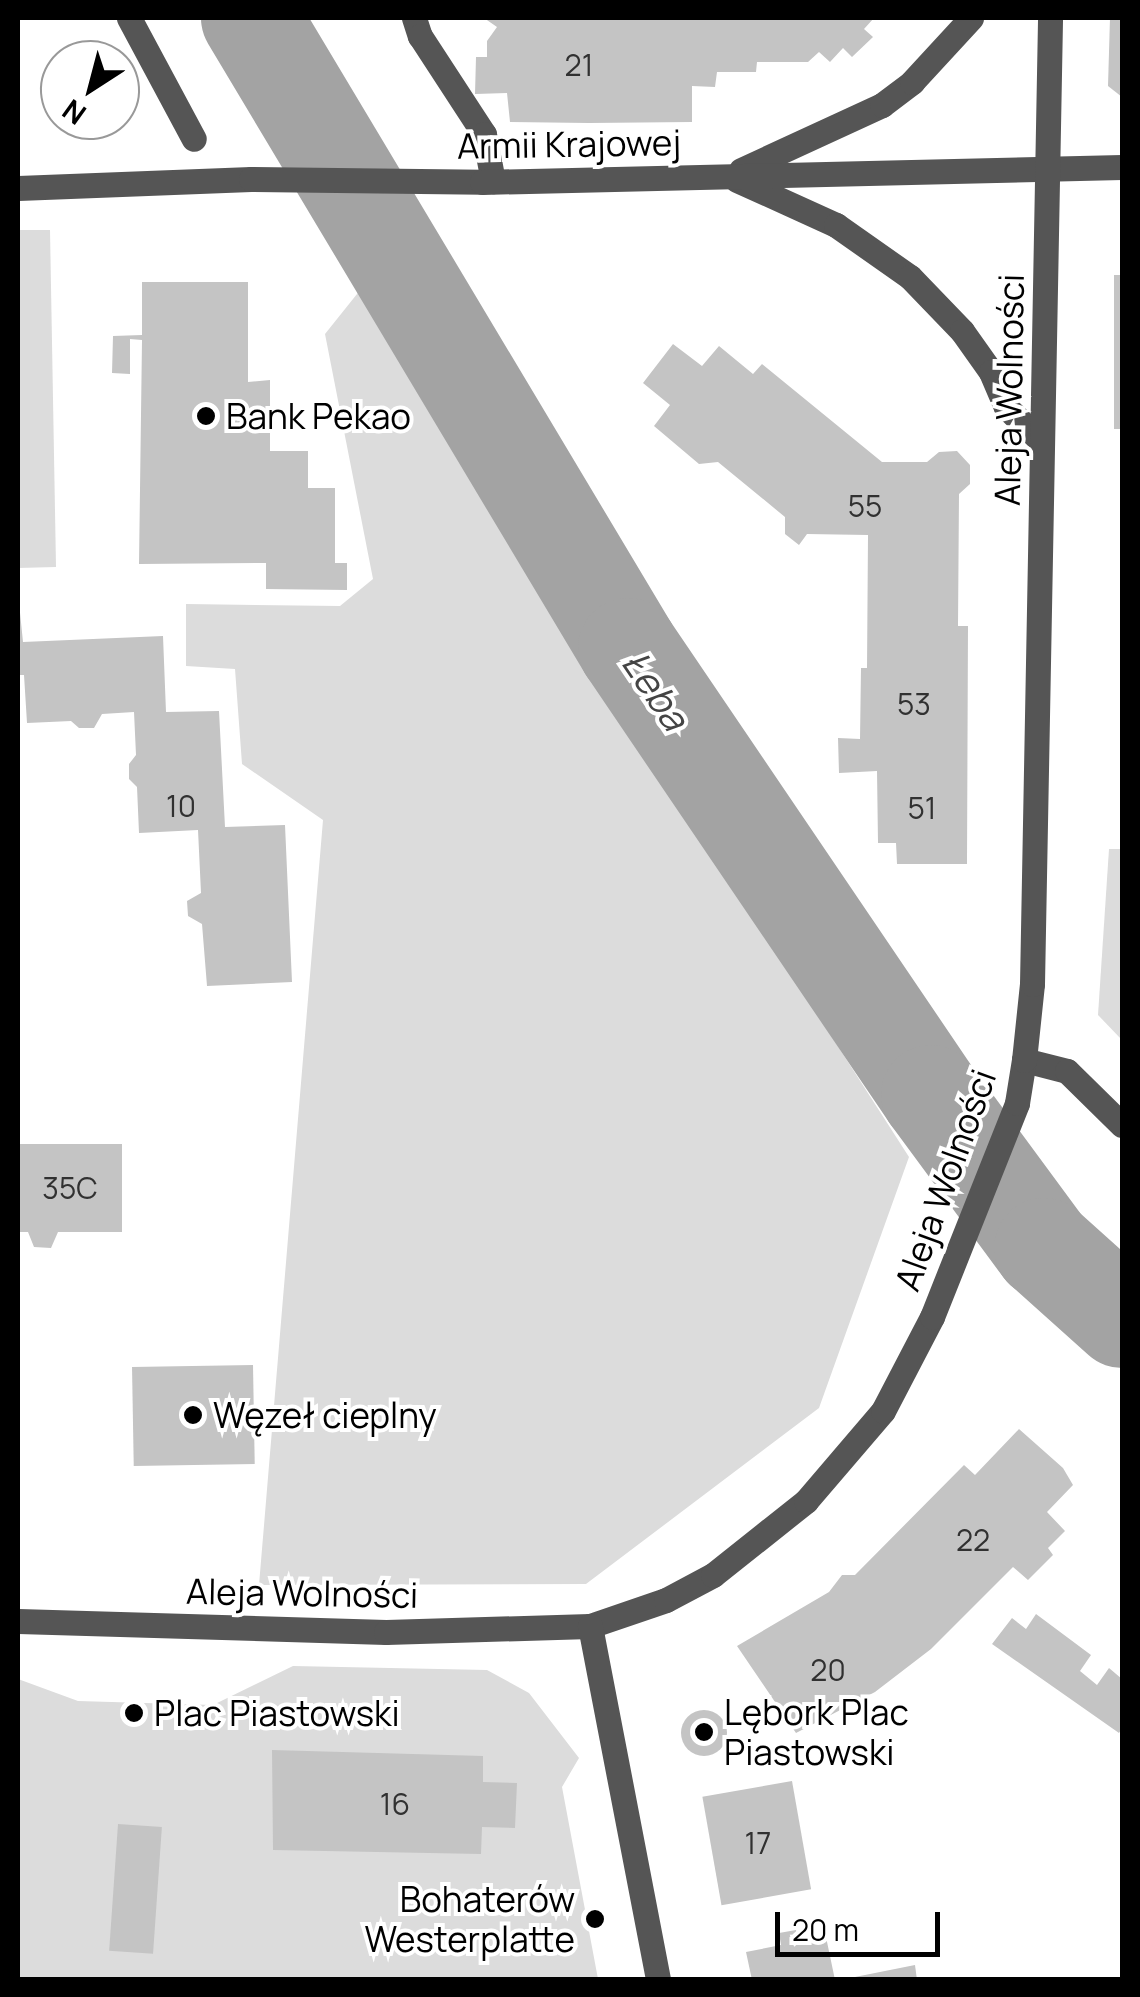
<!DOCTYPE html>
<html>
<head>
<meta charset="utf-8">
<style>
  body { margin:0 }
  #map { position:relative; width:1140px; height:1997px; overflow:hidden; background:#fff; font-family:Manrope,sans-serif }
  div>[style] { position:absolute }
  .green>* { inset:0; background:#dcdcdc }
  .river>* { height:100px; margin:-50px; padding:0 50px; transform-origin:50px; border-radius:50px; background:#a3a3a3 }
  .building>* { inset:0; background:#c4c4c4; transform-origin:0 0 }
  .round { border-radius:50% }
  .minor>* { height:25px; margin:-12.5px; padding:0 12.5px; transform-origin:12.5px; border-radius:12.5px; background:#555 }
  .dots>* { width:28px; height:28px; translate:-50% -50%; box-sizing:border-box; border:5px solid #fff; border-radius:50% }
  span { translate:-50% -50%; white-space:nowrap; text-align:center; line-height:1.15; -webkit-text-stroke:8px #fff; paint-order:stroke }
  .number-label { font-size:30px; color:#313131 }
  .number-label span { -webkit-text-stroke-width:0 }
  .street-label { font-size:35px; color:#000 }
  .poi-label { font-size:35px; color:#000 }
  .left { translate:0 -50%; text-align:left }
  .right { translate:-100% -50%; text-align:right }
  .water-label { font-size:38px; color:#444; font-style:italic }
  .frame { position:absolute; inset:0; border:20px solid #000; pointer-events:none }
  .north { position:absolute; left:40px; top:40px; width:100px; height:100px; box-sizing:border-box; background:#fff; border:2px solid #999; border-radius:50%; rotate:216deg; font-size:28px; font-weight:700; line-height:40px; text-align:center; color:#000 }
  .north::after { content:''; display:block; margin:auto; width:35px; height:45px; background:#000; clip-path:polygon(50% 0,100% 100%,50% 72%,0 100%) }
  .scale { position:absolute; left:775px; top:1912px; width:165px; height:45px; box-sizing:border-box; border:5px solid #000; border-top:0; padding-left:12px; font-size:30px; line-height:35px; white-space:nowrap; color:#000; -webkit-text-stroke:8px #fff; paint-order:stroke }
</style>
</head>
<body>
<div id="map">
  <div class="green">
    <div style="clip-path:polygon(18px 230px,50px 230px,56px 567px,18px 568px)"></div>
    <div style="clip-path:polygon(369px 279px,531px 568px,909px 1157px,819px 1408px,586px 1584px,259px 1585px,323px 820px,242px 764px,235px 669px,186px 666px,186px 604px,340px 606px,373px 579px,325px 334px)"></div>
    <div style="clip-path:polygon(1109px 849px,1122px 849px,1122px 1040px,1098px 1015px)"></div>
    <div style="clip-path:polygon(293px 1666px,487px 1670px,529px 1693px,579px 1758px,562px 1787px,598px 1979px,18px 1979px,18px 1679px,78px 1701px,213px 1705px)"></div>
  </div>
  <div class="river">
    <div style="left:251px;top:18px;width:734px;rotate:59.1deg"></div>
    <div style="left:628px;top:648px;width:540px;rotate:55.87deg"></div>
    <div style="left:931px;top:1095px;width:190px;rotate:53.6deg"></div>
    <div style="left:1044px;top:1248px;width:105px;rotate:41.9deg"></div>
  </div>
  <div class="building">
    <div style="clip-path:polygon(484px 18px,874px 18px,864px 29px,873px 37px,852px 57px,843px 48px,830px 62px,819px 52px,808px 62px,757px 62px,756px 72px,717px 72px,715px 87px,692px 86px,692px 122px,589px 123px,510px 122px,507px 93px,475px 94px,476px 57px,487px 57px,487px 41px,497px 27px)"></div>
    <div style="clip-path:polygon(1110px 18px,1122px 18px,1122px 97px,1108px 86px)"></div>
    <div style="left:1122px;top:275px;width:154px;height:8px;rotate:90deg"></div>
    <div style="clip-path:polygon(142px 282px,248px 282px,248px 382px,270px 380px,270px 451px,308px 451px,308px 488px,335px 488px,335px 563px,347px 563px,347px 590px,266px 589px,266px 563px,139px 564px,142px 340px,130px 339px,130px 374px,112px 373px,113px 336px,142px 335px)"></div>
    <div style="clip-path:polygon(673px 344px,702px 366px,719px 346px,753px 374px,762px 364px,882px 462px,927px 462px,939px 452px,957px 451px,970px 465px,970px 484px,959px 494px,958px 626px,968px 626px,967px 864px,897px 864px,896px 843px,878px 843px,877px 771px,839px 773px,838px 738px,860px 739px,861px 668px,867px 668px,868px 535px,807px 534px,799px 545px,785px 534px,785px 517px,718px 462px,699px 464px,654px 426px,670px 405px,643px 383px)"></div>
    <div style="clip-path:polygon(18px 593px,23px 642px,163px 636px,166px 712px,219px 711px,225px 827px,285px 825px,292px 982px,207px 986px,202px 924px,188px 916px,187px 901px,201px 893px,198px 830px,139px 833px,137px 787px,129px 779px,129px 764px,136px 755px,134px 712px,102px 714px,94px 728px,79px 728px,71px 721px,27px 723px,24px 675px,18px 675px)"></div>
    <div style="clip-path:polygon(18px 1144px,122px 1144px,122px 1232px,58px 1232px,51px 1248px,34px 1247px,28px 1232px,18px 1232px)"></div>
    <div style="left:253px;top:1365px;width:99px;height:121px;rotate:89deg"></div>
    <div style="clip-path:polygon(1019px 1429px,1063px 1468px,1073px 1485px,1047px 1512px,1065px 1531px,1048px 1548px,1053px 1555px,1028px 1580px,1013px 1567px,931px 1649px,875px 1692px,796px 1733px,737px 1646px,829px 1592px,842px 1575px,855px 1575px,964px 1465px,975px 1475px)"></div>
    <div style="clip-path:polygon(1036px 1614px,1091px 1655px,1080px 1671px,1097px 1685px,1109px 1668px,1122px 1679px,1122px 1728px,1119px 1733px,992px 1644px,1012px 1618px,1026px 1629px)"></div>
    <div class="round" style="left:681px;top:1710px;width:46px;height:46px"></div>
    <div style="clip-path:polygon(272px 1750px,483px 1756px,483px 1782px,517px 1783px,515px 1828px,482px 1827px,481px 1854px,273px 1850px)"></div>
    <div style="left:792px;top:1781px;width:110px;height:91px;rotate:80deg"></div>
    <div style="left:118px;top:1824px;width:44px;height:127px;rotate:4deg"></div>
    <div style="clip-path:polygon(796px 1930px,799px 1942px,826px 1937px,835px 1980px,752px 1980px,746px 1952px,781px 1945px,779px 1933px)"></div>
    <div style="clip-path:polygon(915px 1965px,917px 1980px,850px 1980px,850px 1978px)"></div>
  </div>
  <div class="minor">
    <div style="left:129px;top:18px;width:137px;rotate:61.8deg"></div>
    <div style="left:414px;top:18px;width:19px;rotate:72deg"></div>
    <div style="left:420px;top:36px;width:117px;rotate:56.9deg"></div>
    <div style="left:484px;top:134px;width:48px;rotate:79.2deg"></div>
    <div style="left:741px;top:170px;width:155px;rotate:-24.7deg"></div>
    <div style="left:882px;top:105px;width:38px;rotate:-37deg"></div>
    <div style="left:912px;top:82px;width:87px;rotate:-47.3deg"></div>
    <div style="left:737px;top:180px;width:109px;rotate:24.4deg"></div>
    <div style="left:836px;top:225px;width:90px;rotate:35.1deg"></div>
    <div style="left:910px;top:277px;width:75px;rotate:46.1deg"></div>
    <div style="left:962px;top:331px;width:50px;rotate:54.7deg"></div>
    <div style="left:991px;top:372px;width:38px;rotate:67deg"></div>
    <div style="left:1006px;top:407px;width:50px;rotate:44.2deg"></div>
    <div style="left:18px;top:188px;width:233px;rotate:-2.2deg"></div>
    <div style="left:251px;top:179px;width:231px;rotate:0.7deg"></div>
    <div style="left:482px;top:182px;width:640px;rotate:-1.34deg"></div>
    <div style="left:1024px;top:1060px;width:44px;rotate:14.3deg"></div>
    <div style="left:1067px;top:1071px;width:77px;rotate:44.5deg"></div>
    <div style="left:18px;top:1621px;width:368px;rotate:1.7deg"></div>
    <div style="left:386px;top:1632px;width:204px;rotate:-1.7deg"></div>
    <div style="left:590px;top:1626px;width:80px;rotate:-18.9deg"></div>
    <div style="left:666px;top:1600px;width:53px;rotate:-28deg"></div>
    <div style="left:713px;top:1575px;width:119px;rotate:-38.5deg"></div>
    <div style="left:806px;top:1501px;width:118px;rotate:-49.5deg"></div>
    <div style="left:883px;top:1411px;width:106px;rotate:-62.5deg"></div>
    <div style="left:932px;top:1317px;width:230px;rotate:-68.3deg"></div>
    <div style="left:1017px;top:1103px;width:44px;rotate:-80.8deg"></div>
    <div style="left:1024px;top:1060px;width:76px;rotate:-84deg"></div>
    <div style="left:1032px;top:984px;width:966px;rotate:-88.93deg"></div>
    <div style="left:590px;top:1626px;width:360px;rotate:79.1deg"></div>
  </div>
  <div class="dots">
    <div style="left:206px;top:416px;background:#000"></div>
    <div style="left:193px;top:1415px;background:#000"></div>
    <div style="left:134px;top:1713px;background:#000"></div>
    <div style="left:704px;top:1732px;background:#000"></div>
    <div style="left:595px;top:1919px;background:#000"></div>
  </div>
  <div class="number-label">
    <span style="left:579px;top:65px">21</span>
    <span style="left:865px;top:506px">55</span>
    <span style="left:914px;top:704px">53</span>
    <span style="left:181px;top:806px">10</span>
    <span style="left:922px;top:808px">51</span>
    <span style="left:70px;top:1188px">35C</span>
    <span style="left:973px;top:1540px">22</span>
    <span style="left:828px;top:1670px">20</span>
    <span style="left:395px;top:1804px">16</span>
    <span style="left:758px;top:1843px">17</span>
  </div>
  <div class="street-label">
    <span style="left:569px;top:144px;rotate:-1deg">Armii Krajowej</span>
    <span style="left:1009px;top:390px;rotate:-89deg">Aleja Wolności</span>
    <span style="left:945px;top:1180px;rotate:-70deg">Aleja Wolności</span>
    <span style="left:302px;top:1593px;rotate:1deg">Aleja Wolności</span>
  </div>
  <div class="poi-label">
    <span class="left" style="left:226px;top:416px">Bank Pekao</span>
    <span class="left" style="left:213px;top:1415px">Węzeł cieplny</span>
    <span class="left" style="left:724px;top:1732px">Lębork Plac<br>Piastowski</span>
    <span class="left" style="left:154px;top:1713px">Plac Piastowski</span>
    <span class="right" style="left:575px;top:1919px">Bohaterów<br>Westerplatte</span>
  </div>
  <div class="water-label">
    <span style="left:656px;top:690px;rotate:56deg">Łeba</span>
  </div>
  <div class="frame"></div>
  <div class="north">N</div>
  <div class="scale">20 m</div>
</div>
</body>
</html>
